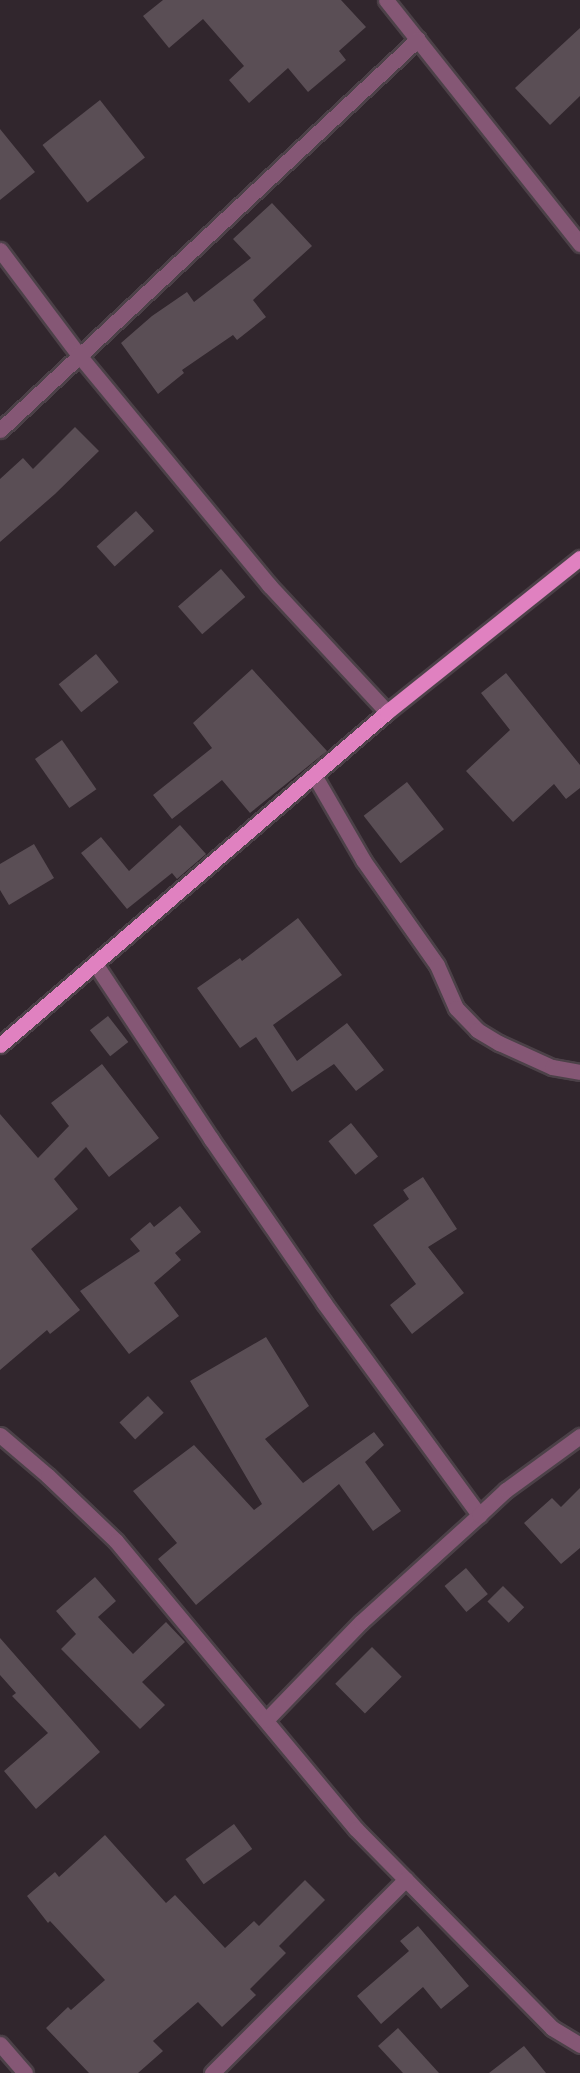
<!DOCTYPE html>
<html>
<head>
<meta charset="utf-8">
<style>
  body { margin:0 }
  #map { position:relative; width:580px; height:2073px; overflow:hidden; background:#31262d; font-family:"PT Sans",sans-serif }
  div>[style] { position:absolute }
  .building>* { inset:0; background:#5a4e55; transform-origin:0 0 }
  .roads { filter:drop-shadow(2px 0 #4c4148) drop-shadow(-2px 0 #4c4148) drop-shadow(0 2px #4c4148) drop-shadow(0 -2px #4c4148) }
  .minor>* { height:15px; margin:-7.5px; padding:0 7.5px; transform-origin:7.5px; border-radius:7.5px; background:#855775 }
  .major>* { height:15px; margin:-7.5px; padding:0 7.5px; transform-origin:7.5px; border-radius:7.5px; background:#e081c0 }
  span { translate:-50% -50%; white-space:nowrap; text-align:center; line-height:1.15; -webkit-text-stroke:4.5px #271d23; paint-order:stroke }
</style>
</head>
<body>
<div id="map">
  <div class="building">
    <div style="clip-path:polygon(163px 0,341px 0,366px 27px,339px 51px,346px 60px,308px 92px,288px 68px,249px 103px,229px 80px,244px 66px,203px 19px,169px 48px,143px 16px)"></div>
    <div style="clip-path:polygon(580px 28px,580px 96px,550px 125px,515px 88px)"></div>
    <div style="left:100px;top:100px;width:73px;height:73px;rotate:52deg"></div>
    <div style="clip-path:polygon(0 129px,35px 172px,0 200px)"></div>
    <div style="clip-path:polygon(272px 203px,312px 246px,253px 300px,266px 317px,237px 340px,233px 335px,182px 370px,184px 373px,158px 394px,121px 343px,152px 316px,187px 292px,194px 302px,251px 258px,233px 239px)"></div>
    <div style="clip-path:polygon(75px 427px,99px 451px,55px 494px,0 542px,0 479px,23px 458px,33px 469px)"></div>
    <div style="left:136px;top:511px;width:27px;height:53px;rotate:48deg"></div>
    <div style="left:221px;top:569px;width:37px;height:57px;rotate:49deg"></div>
    <div style="left:96px;top:654px;width:36px;height:48px;rotate:51deg"></div>
    <div style="clip-path:polygon(252px 669px,327px 751px,250px 813px,222px 780px,172px 819px,153px 795px,212px 748px,193px 723px)"></div>
    <div style="clip-path:polygon(506px 673px,580px 765px,580px 788px,566px 799px,554px 784px,513px 822px,466px 771px,510px 730px,481px 693px)"></div>
    <div style="left:62px;top:740px;width:60px;height:33px;rotate:55deg"></div>
    <div style="left:407px;top:782px;width:60px;height:55px;rotate:52deg"></div>
    <div style="clip-path:polygon(180px 825px,206px 854px,177px 879px,172px 873px,127px 909px,81px 853px,101px 837px,129px 871px)"></div>
    <div style="clip-path:polygon(34px 844px,54px 878px,9px 905px,0 890px,0 864px)"></div>
    <div style="clip-path:polygon(298px 918px,342px 975px,273px 1025px,297px 1061px,347px 1023px,384px 1070px,356px 1091px,334px 1064px,292px 1092px,256px 1037px,240px 1048px,197px 988px,240px 958px,242px 961px)"></div>
    <div style="left:108px;top:1016px;width:33px;height:23px;rotate:52deg"></div>
    <div style="clip-path:polygon(102px 1064px,159px 1138px,109px 1177px,86px 1147px,54px 1179px,78px 1209px,31px 1249px,80px 1310px,50px 1334px,47px 1330px,0 1370px,0 1114px,38px 1158px,69px 1126px,51px 1103px)"></div>
    <div style="left:351px;top:1123px;width:43px;height:29px;rotate:51deg"></div>
    <div style="clip-path:polygon(423px 1177px,457px 1229px,428px 1247px,464px 1293px,412px 1334px,390px 1305px,416px 1284px,373px 1225px,409px 1199px,403px 1190px)"></div>
    <div style="clip-path:polygon(180px 1206px,201px 1232px,175px 1253px,181px 1260px,154px 1283px,179px 1316px,129px 1354px,80px 1291px,140px 1251px,130px 1239px,150px 1222px,154px 1227px)"></div>
    <div style="clip-path:polygon(266px 1337px,309px 1406px,265px 1439px,303px 1483px,374px 1432px,384px 1445px,365px 1462px,401px 1511px,373px 1531px,339px 1484px,196px 1605px,158px 1559px,177px 1543px,133px 1491px,194px 1445px,254px 1510px,262px 1504px,190px 1381px)"></div>
    <div style="left:148px;top:1396px;width:23px;height:39px;rotate:47deg"></div>
    <div style="clip-path:polygon(580px 1488px,580px 1548px,561px 1564px,524px 1523px,552px 1498px,561px 1507px)"></div>
    <div style="left:466px;top:1568px;width:34px;height:28px;rotate:50deg"></div>
    <div style="clip-path:polygon(95px 1577px,116px 1601px,98px 1617px,133px 1654px,166px 1622px,185px 1642px,142px 1682px,165px 1705px,140px 1729px,61px 1649px,76px 1634px,56px 1611px)"></div>
    <div style="left:503px;top:1586px;width:30px;height:22px;rotate:45deg"></div>
    <div style="clip-path:polygon(0 1638px,100px 1752px,36px 1809px,4px 1771px,48px 1733px,12px 1696px,16px 1693px,0 1675px)"></div>
    <div style="left:372px;top:1647px;width:42px;height:52px;rotate:45deg"></div>
    <div style="left:234px;top:1824px;width:31px;height:60px;rotate:54deg"></div>
    <div style="clip-path:polygon(105px 1835px,166px 1903px,175px 1895px,225px 1948px,254px 1921px,259px 1926px,305px 1880px,325px 1900px,279px 1946px,286px 1953px,250px 1989px,256px 1995px,222px 2027px,198px 2002px,153px 2041px,163px 2051px,138px 2073px,89px 2073px,46px 2028px,68px 2007px,71px 2010px,105px 1980px,50px 1921px,48px 1923px,27px 1896px,55px 1872px,59px 1877px)"></div>
    <div style="clip-path:polygon(418px 1926px,469px 1986px,441px 2009px,423px 1987px,381px 2024px,357px 1996px,409px 1951px,400px 1941px)"></div>
    <div style="clip-path:polygon(398px 2028px,439px 2073px,403px 2073px,378px 2046px)"></div>
    <div style="clip-path:polygon(524px 2046px,546px 2073px,489px 2073px)"></div>
  </div>
  <div class="roads">
    <div class="minor">
      <div style="left:386px;top:0;width:312px;rotate:51.5deg"></div>
      <div style="left:0;top:250px;width:130px;rotate:53.1deg"></div>
      <div style="left:78px;top:354px;width:300px;rotate:50.4deg"></div>
      <div style="left:269px;top:585px;width:173px;rotate:47.1deg"></div>
      <div style="left:0;top:430px;width:572px;rotate:-43.09deg"></div>
      <div style="left:314px;top:775px;width:98px;rotate:60deg"></div>
      <div style="left:363px;top:860px;width:128px;rotate:54.8deg"></div>
      <div style="left:437px;top:965px;width:47px;rotate:66.2deg"></div>
      <div style="left:456px;top:1008px;width:30px;rotate:46deg"></div>
      <div style="left:477px;top:1030px;width:26px;rotate:31deg"></div>
      <div style="left:499px;top:1043px;width:58px;rotate:24.4deg"></div>
      <div style="left:552px;top:1067px;width:28px;rotate:10deg"></div>
      <div style="left:96px;top:965px;width:209px;rotate:56.5deg"></div>
      <div style="left:211px;top:1139px;width:199px;rotate:55.4deg"></div>
      <div style="left:324px;top:1303px;width:263px;rotate:53.8deg"></div>
      <div style="left:0;top:1435px;width:63px;rotate:40.5deg"></div>
      <div style="left:48px;top:1476px;width:94px;rotate:43.7deg"></div>
      <div style="left:116px;top:1541px;width:375px;rotate:50.2deg"></div>
      <div style="left:356px;top:1829px;width:279px;rotate:45.4deg"></div>
      <div style="left:552px;top:2028px;width:33px;rotate:31deg"></div>
      <div style="left:266px;top:1720px;width:136px;rotate:-45.9deg"></div>
      <div style="left:361px;top:1622px;width:159px;rotate:-42.2deg"></div>
      <div style="left:479px;top:1515px;width:37px;rotate:-43deg"></div>
      <div style="left:506px;top:1490px;width:92px;rotate:-36.1deg"></div>
      <div style="left:0;top:2044px;width:38px;rotate:49deg"></div>
      <div style="left:212px;top:2073px;width:274px;rotate:-45deg"></div>
    </div>
    <div class="major">
      <div style="left:0;top:1045px;width:511px;rotate:-40.71deg"></div>
      <div style="left:387px;top:712px;width:247px;rotate:-38.6deg"></div>
    </div>
  </div>
</div>
</body>
</html>
